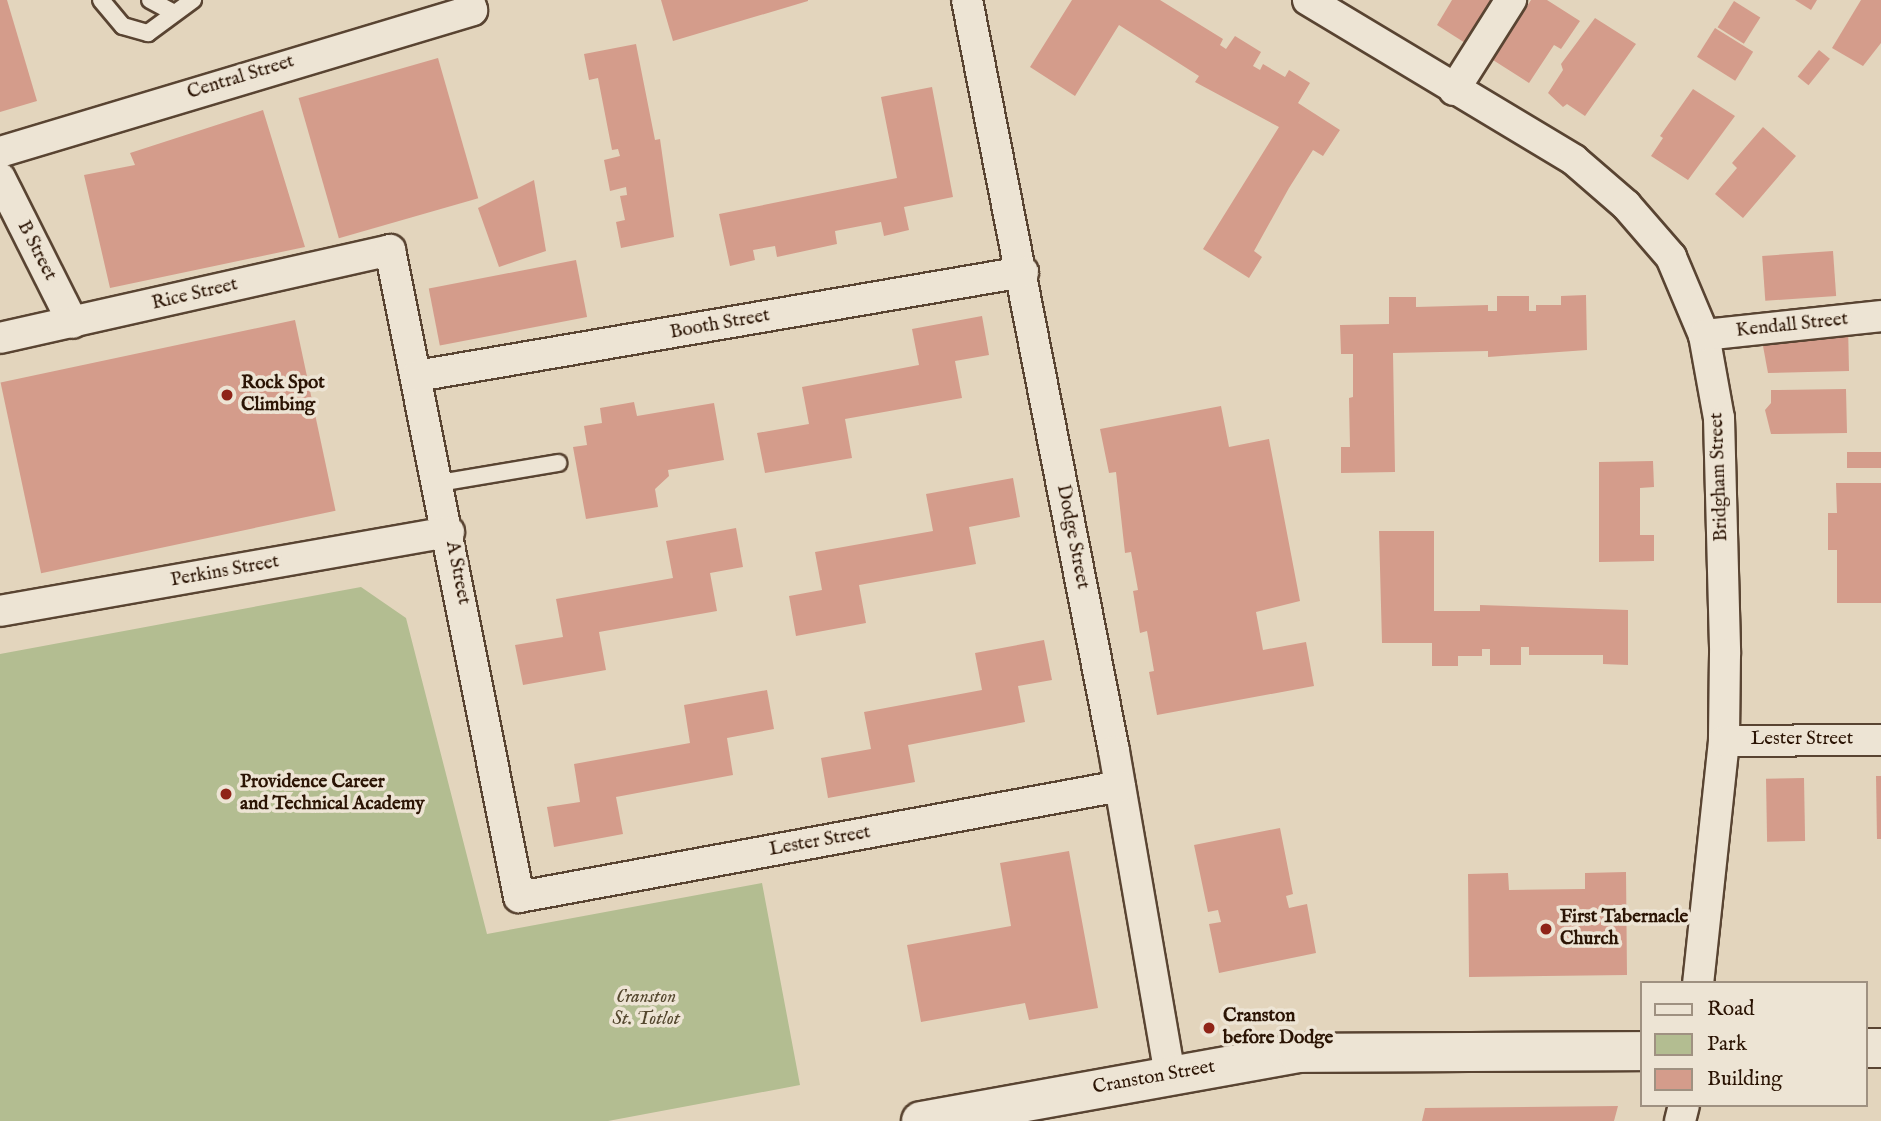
<!DOCTYPE html>
<html>
<head>
<meta charset="utf-8">
<style>
  body { margin:0 }
  #map { position:relative; width:1881px; height:1121px; overflow:hidden; background:#e3d5bd; font-family:"IM FELL English",serif }
  div>[style] { position:absolute }
  .green>* { inset:0; background:#b3bd91 }
  .building>* { inset:0; background:#d49c8b; transform-origin:0 0 }
  .roads { filter:drop-shadow(2px 0 #594432) drop-shadow(-2px 0 #594432) drop-shadow(0 2px #594432) drop-shadow(0 -2px #594432) }
  .lane>* { height:16px; margin:-8px; padding:0 8px; transform-origin:8px; border-radius:8px; background:#ede4d4 }
  .street>* { height:30px; margin:-15px; padding:0 15px; transform-origin:15px; border-radius:15px; background:#ede4d4 }
  .secondary>* { height:38px; margin:-19px; padding:0 19px; transform-origin:19px; border-radius:19px; background:#ede4d4 }
  .dots>* { width:19px; height:19px; translate:-50% -50%; box-sizing:border-box; border:4px solid #ede4d4; border-radius:50% }
  span { translate:-50% -50%; white-space:nowrap; text-align:center; line-height:1.15; -webkit-text-stroke:7px #ede4d4; paint-order:stroke }
  .street-label { font-size:19px; color:#2b1404 }
  .poi-label { font-size:19px; color:#2b1404; font-weight:700 }
  .left { translate:0 -50%; text-align:left }
  .park-label { font-size:19px; color:#54472e; font-style:italic }
  .legend { position:absolute; left:1640px; top:981px; width:228px; height:126px; box-sizing:border-box; background:#ede4d4; border:2px solid #9f9181; margin:0; padding:9px 12px; list-style:none; font-size:21px; color:#2b1404 }
  .legend li { display:flex; align-items:center; gap:14px; height:35px }
  .legend b { width:35px; border:2px solid #9f9181 }
</style>
</head>
<body>
<div id="map">
  <div class="green">
    <div style="clip-path:polygon(361px 587px,406px 618px,487px 934px,762px 883px,800px 1085px,608px 1121px,0 1121px,0 654px)"></div>
  </div>
  <div class="building">
    <div style="clip-path:polygon(0 0,7px 0,37px 101px,0 112px)"></div>
    <div style="clip-path:polygon(661px 0,808px 0,808px 1px,673px 41px)"></div>
    <div style="clip-path:polygon(1072px 0,1160px 0,1223px 39px,1220px 45px,1226px 49px,1235px 36px,1261px 52px,1253px 66px,1260px 70px,1263px 64px,1285px 77px,1289px 70px,1310px 83px,1298px 103px,1340px 130px,1323px 156px,1313px 150px,1289px 188px,1254px 251px,1262px 257px,1249px 278px,1203px 249px,1279px 127px,1195px 82px,1199px 76px,1119px 25px,1075px 96px,1030px 67px)"></div>
    <div style="clip-path:polygon(1452px 0,1502px 0,1473px 48px,1437px 25px)"></div>
    <div style="clip-path:polygon(1531px 0,1547px 0,1580px 21px,1561px 49px,1554px 45px,1529px 83px,1493px 60px)"></div>
    <div style="clip-path:polygon(1795px 0,1817px 0,1811px 10px)"></div>
    <div style="clip-path:polygon(1861px 0,1881px 0,1881px 43px,1863px 66px,1832px 48px)"></div>
    <div style="left:1734px;top:1px;width:31px;height:31px;rotate:32deg"></div>
    <div style="clip-path:polygon(1595px 18px,1636px 44px,1585px 116px,1567px 104px,1563px 107px,1548px 93px,1563px 70px,1561px 64px)"></div>
    <div style="left:1715px;top:28px;width:45px;height:34px;rotate:32deg"></div>
    <div style="clip-path:polygon(636px 44px,655px 140px,660px 139px,674px 237px,621px 248px,616px 222px,625px 220px,620px 196px,627px 195px,626px 187px,610px 191px,604px 160px,620px 156px,618px 149px,612px 150px,598px 78px,589px 80px,584px 54px)"></div>
    <div style="left:1819px;top:50px;width:14px;height:34px;rotate:39deg"></div>
    <div style="left:438px;top:58px;width:146px;height:145px;rotate:74deg"></div>
    <div style="clip-path:polygon(932px 87px,953px 197px,904px 207px,909px 230px,884px 236px,881px 222px,835px 231px,837px 244px,777px 257px,775px 246px,753px 250px,755px 260px,730px 266px,719px 214px,897px 178px,881px 97px)"></div>
    <div style="clip-path:polygon(1693px 89px,1735px 116px,1688px 180px,1651px 156px,1663px 138px,1660px 136px)"></div>
    <div style="clip-path:polygon(263px 110px,305px 247px,110px 288px,84px 175px,135px 165px,130px 153px)"></div>
    <div style="clip-path:polygon(1763px 127px,1796px 156px,1743px 218px,1715px 194px,1737px 168px,1732px 163px)"></div>
    <div style="clip-path:polygon(534px 180px,546px 251px,499px 267px,478px 208px)"></div>
    <div style="left:1833px;top:251px;width:45px;height:71px;rotate:86deg"></div>
    <div style="left:576px;top:260px;width:58px;height:150px;rotate:79deg"></div>
    <div style="clip-path:polygon(1586px 295px,1587px 350px,1488px 357px,1488px 351px,1393px 353px,1395px 472px,1341px 473px,1341px 447px,1350px 447px,1349px 398px,1353px 397px,1353px 354px,1341px 354px,1340px 325px,1389px 324px,1389px 297px,1416px 297px,1416px 307px,1488px 305px,1488px 311px,1497px 311px,1497px 296px,1529px 296px,1529px 311px,1536px 311px,1536px 305px,1561px 305px,1561px 296px)"></div>
    <div style="clip-path:polygon(982px 316px,989px 355px,955px 361px,962px 398px,845px 419px,852px 458px,765px 473px,757px 433px,809px 424px,802px 387px,919px 365px,912px 329px)"></div>
    <div style="left:295px;top:320px;width:195px;height:301px;rotate:78deg"></div>
    <div style="clip-path:polygon(1848px 325px,1849px 371px,1768px 373px,1763px 346px,1768px 340px)"></div>
    <div style="clip-path:polygon(1846px 389px,1847px 433px,1771px 434px,1765px 410px,1771px 403px,1771px 390px)"></div>
    <div style="clip-path:polygon(634px 402px,637px 416px,714px 403px,724px 460px,668px 470px,669px 476px,655px 489px,658px 507px,586px 519px,573px 447px,587px 445px,584px 426px,602px 423px,600px 408px)"></div>
    <div style="clip-path:polygon(1221px 406px,1229px 447px,1269px 439px,1300px 601px,1256px 612px,1263px 650px,1306px 642px,1314px 686px,1157px 715px,1149px 672px,1154px 671px,1147px 631px,1140px 633px,1133px 591px,1138px 590px,1131px 552px,1125px 553px,1116px 472px,1109px 473px,1100px 429px)"></div>
    <div style="left:1881px;top:452px;width:16px;height:34px;rotate:90deg"></div>
    <div style="clip-path:polygon(1653px 461px,1654px 487px,1640px 488px,1640px 535px,1654px 535px,1654px 561px,1599px 562px,1599px 462px)"></div>
    <div style="clip-path:polygon(1013px 478px,1020px 517px,969px 527px,976px 564px,859px 585px,866px 623px,796px 636px,789px 596px,822px 590px,815px 552px,933px 531px,926px 494px)"></div>
    <div style="clip-path:polygon(1836px 483px,1881px 483px,1881px 603px,1837px 603px,1837px 550px,1828px 550px,1828px 513px,1837px 513px)"></div>
    <div style="clip-path:polygon(736px 528px,743px 567px,710px 573px,717px 611px,599px 632px,606px 670px,523px 685px,515px 645px,563px 637px,556px 599px,673px 578px,666px 541px)"></div>
    <div style="clip-path:polygon(1379px 531px,1434px 531px,1434px 611px,1480px 611px,1480px 605px,1628px 610px,1628px 665px,1603px 664px,1603px 655px,1529px 655px,1529px 647px,1521px 647px,1521px 665px,1490px 665px,1490px 649px,1482px 649px,1482px 656px,1458px 656px,1458px 666px,1432px 666px,1432px 643px,1382px 643px)"></div>
    <div style="clip-path:polygon(1044px 640px,1052px 680px,1018px 686px,1025px 722px,908px 745px,915px 782px,828px 798px,821px 758px,871px 749px,864px 712px,982px 690px,975px 653px)"></div>
    <div style="clip-path:polygon(767px 690px,774px 729px,727px 738px,733px 775px,616px 797px,623px 834px,554px 847px,547px 807px,580px 802px,574px 764px,690px 743px,684px 705px)"></div>
    <div style="clip-path:polygon(1876px 776px,1881px 776px,1881px 839px,1877px 839px)"></div>
    <div style="left:1804px;top:778px;width:63px;height:38px;rotate:89deg"></div>
    <div style="clip-path:polygon(1280px 828px,1293px 894px,1286px 896px,1289px 908px,1307px 904px,1316px 953px,1219px 973px,1209px 924px,1221px 922px,1218px 910px,1208px 912px,1194px 845px)"></div>
    <div style="clip-path:polygon(1069px 851px,1098px 1008px,1029px 1020px,1025px 1003px,921px 1022px,907px 945px,1011px 926px,1000px 863px)"></div>
    <div style="clip-path:polygon(1626px 872px,1627px 975px,1469px 977px,1468px 874px,1508px 873px,1509px 890px,1585px 889px,1585px 873px)"></div>
    <div style="clip-path:polygon(1618px 1106px,1614px 1121px,1422px 1121px,1425px 1108px)"></div>
  </div>
  <div class="roads">
    <div class="lane">
      <div style="left:101px;top:0;width:34px;rotate:50deg"></div>
      <div style="left:123px;top:26px;width:26px;rotate:16deg"></div>
      <div style="left:148px;top:33px;width:56px;rotate:-36.3deg"></div>
      <div style="left:150px;top:0;width:26px;rotate:28deg"></div>
      <div style="left:439px;top:483px;width:121px;rotate:-9.5deg"></div>
    </div>
    <div class="street">
      <div style="left:967px;top:0;width:765px;rotate:78.93deg"></div>
      <div style="left:1114px;top:751px;width:329px;rotate:80.2deg"></div>
      <div style="left:1308px;top:0;width:310px;rotate:31deg"></div>
      <div style="left:1574px;top:160px;width:69px;rotate:40.9deg"></div>
      <div style="left:1626px;top:205px;width:69px;rotate:49.1deg"></div>
      <div style="left:1671px;top:257px;width:85px;rotate:67.1deg"></div>
      <div style="left:1704px;top:335px;width:84px;rotate:79.8deg"></div>
      <div style="left:1719px;top:418px;width:236px;rotate:88.5deg"></div>
      <div style="left:1725px;top:654px;width:87px;rotate:90.7deg"></div>
      <div style="left:1724px;top:741px;width:243px;rotate:96.1deg"></div>
      <div style="left:1454px;top:90px;width:107px;rotate:-57.7deg"></div>
      <div style="left:0;top:152px;width:493px;rotate:-16.7deg"></div>
      <div style="left:472px;top:10px;width:10px;rotate:-107deg"></div>
      <div style="left:0;top:178px;width:162px;rotate:63.3deg"></div>
      <div style="left:1704px;top:335px;width:178px;rotate:-6.1deg"></div>
      <div style="left:0;top:338px;width:400px;rotate:-12.7deg"></div>
      <div style="left:390px;top:250px;width:660px;rotate:78.72deg"></div>
      <div style="left:519px;top:897px;width:611px;rotate:-10.46deg"></div>
      <div style="left:417px;top:376px;width:615px;rotate:-9.74deg"></div>
      <div style="left:0;top:611px;width:456px;rotate:-10deg"></div>
      <div style="left:1724px;top:741px;width:157px;rotate:-0.4deg"></div>
      <div style="left:1680px;top:1121px;width:16px;rotate:-76deg"></div>
    </div>
    <div class="secondary">
      <div style="left:1865px;top:1048px;width:16px"></div>
      <div style="left:921px;top:1121px;width:383px;rotate:-10.2deg"></div>
      <div style="left:1298px;top:1053px;width:343px;rotate:-0.3deg"></div>
    </div>
  </div>
  <div class="dots">
    <div style="left:227px;top:395px;background:#8f2418"></div>
    <div style="left:226px;top:794px;background:#8f2418"></div>
    <div style="left:1546px;top:929px;background:#8f2418"></div>
    <div style="left:1209px;top:1028px;background:#8f2418"></div>
  </div>
  <div class="street-label">
    <span style="left:241px;top:78px;rotate:-17deg">Central Street</span>
    <span style="left:36px;top:251px;rotate:63deg">B Street</span>
    <span style="left:195px;top:295px;rotate:-13deg">Rice Street</span>
    <span style="left:720px;top:325px;rotate:-10deg">Booth Street</span>
    <span style="left:1792px;top:326px;rotate:-6deg">Kendall Street</span>
    <span style="left:1720px;top:477px;rotate:-92deg">Bridgham Street</span>
    <span style="left:1072px;top:537px;rotate:79deg">Dodge Street</span>
    <span style="left:225px;top:572px;rotate:-10deg">Perkins Street</span>
    <span style="left:457px;top:573px;rotate:79deg">A Street</span>
    <span style="left:1802px;top:740px">Lester Street</span>
    <span style="left:820px;top:842px;rotate:-10deg">Lester Street</span>
    <span style="left:1154px;top:1078px;rotate:-10deg">Cranston Street</span>
  </div>
  <div class="poi-label">
    <span class="left" style="left:241px;top:395px">Rock Spot<br>Climbing</span>
    <span class="left" style="left:240px;top:794px">Providence Career<br>and Technical Academy</span>
    <span class="left" style="left:1560px;top:929px">First Tabernacle<br>Church</span>
    <span class="left" style="left:1223px;top:1028px">Cranston<br>before Dodge</span>
  </div>
  <div class="park-label">
    <span style="left:646px;top:1009px">Cranston<br>St. Totlot</span>
  </div>
  <ul class="legend">
  <li><b style="height:9px;background:#ede4d4"></b>Road</li>
  <li><b style="height:19px;background:#b3bd91"></b>Park</li>
  <li><b style="height:19px;background:#d49c8b"></b>Building</li>
  </ul>
</div>
</body>
</html>
